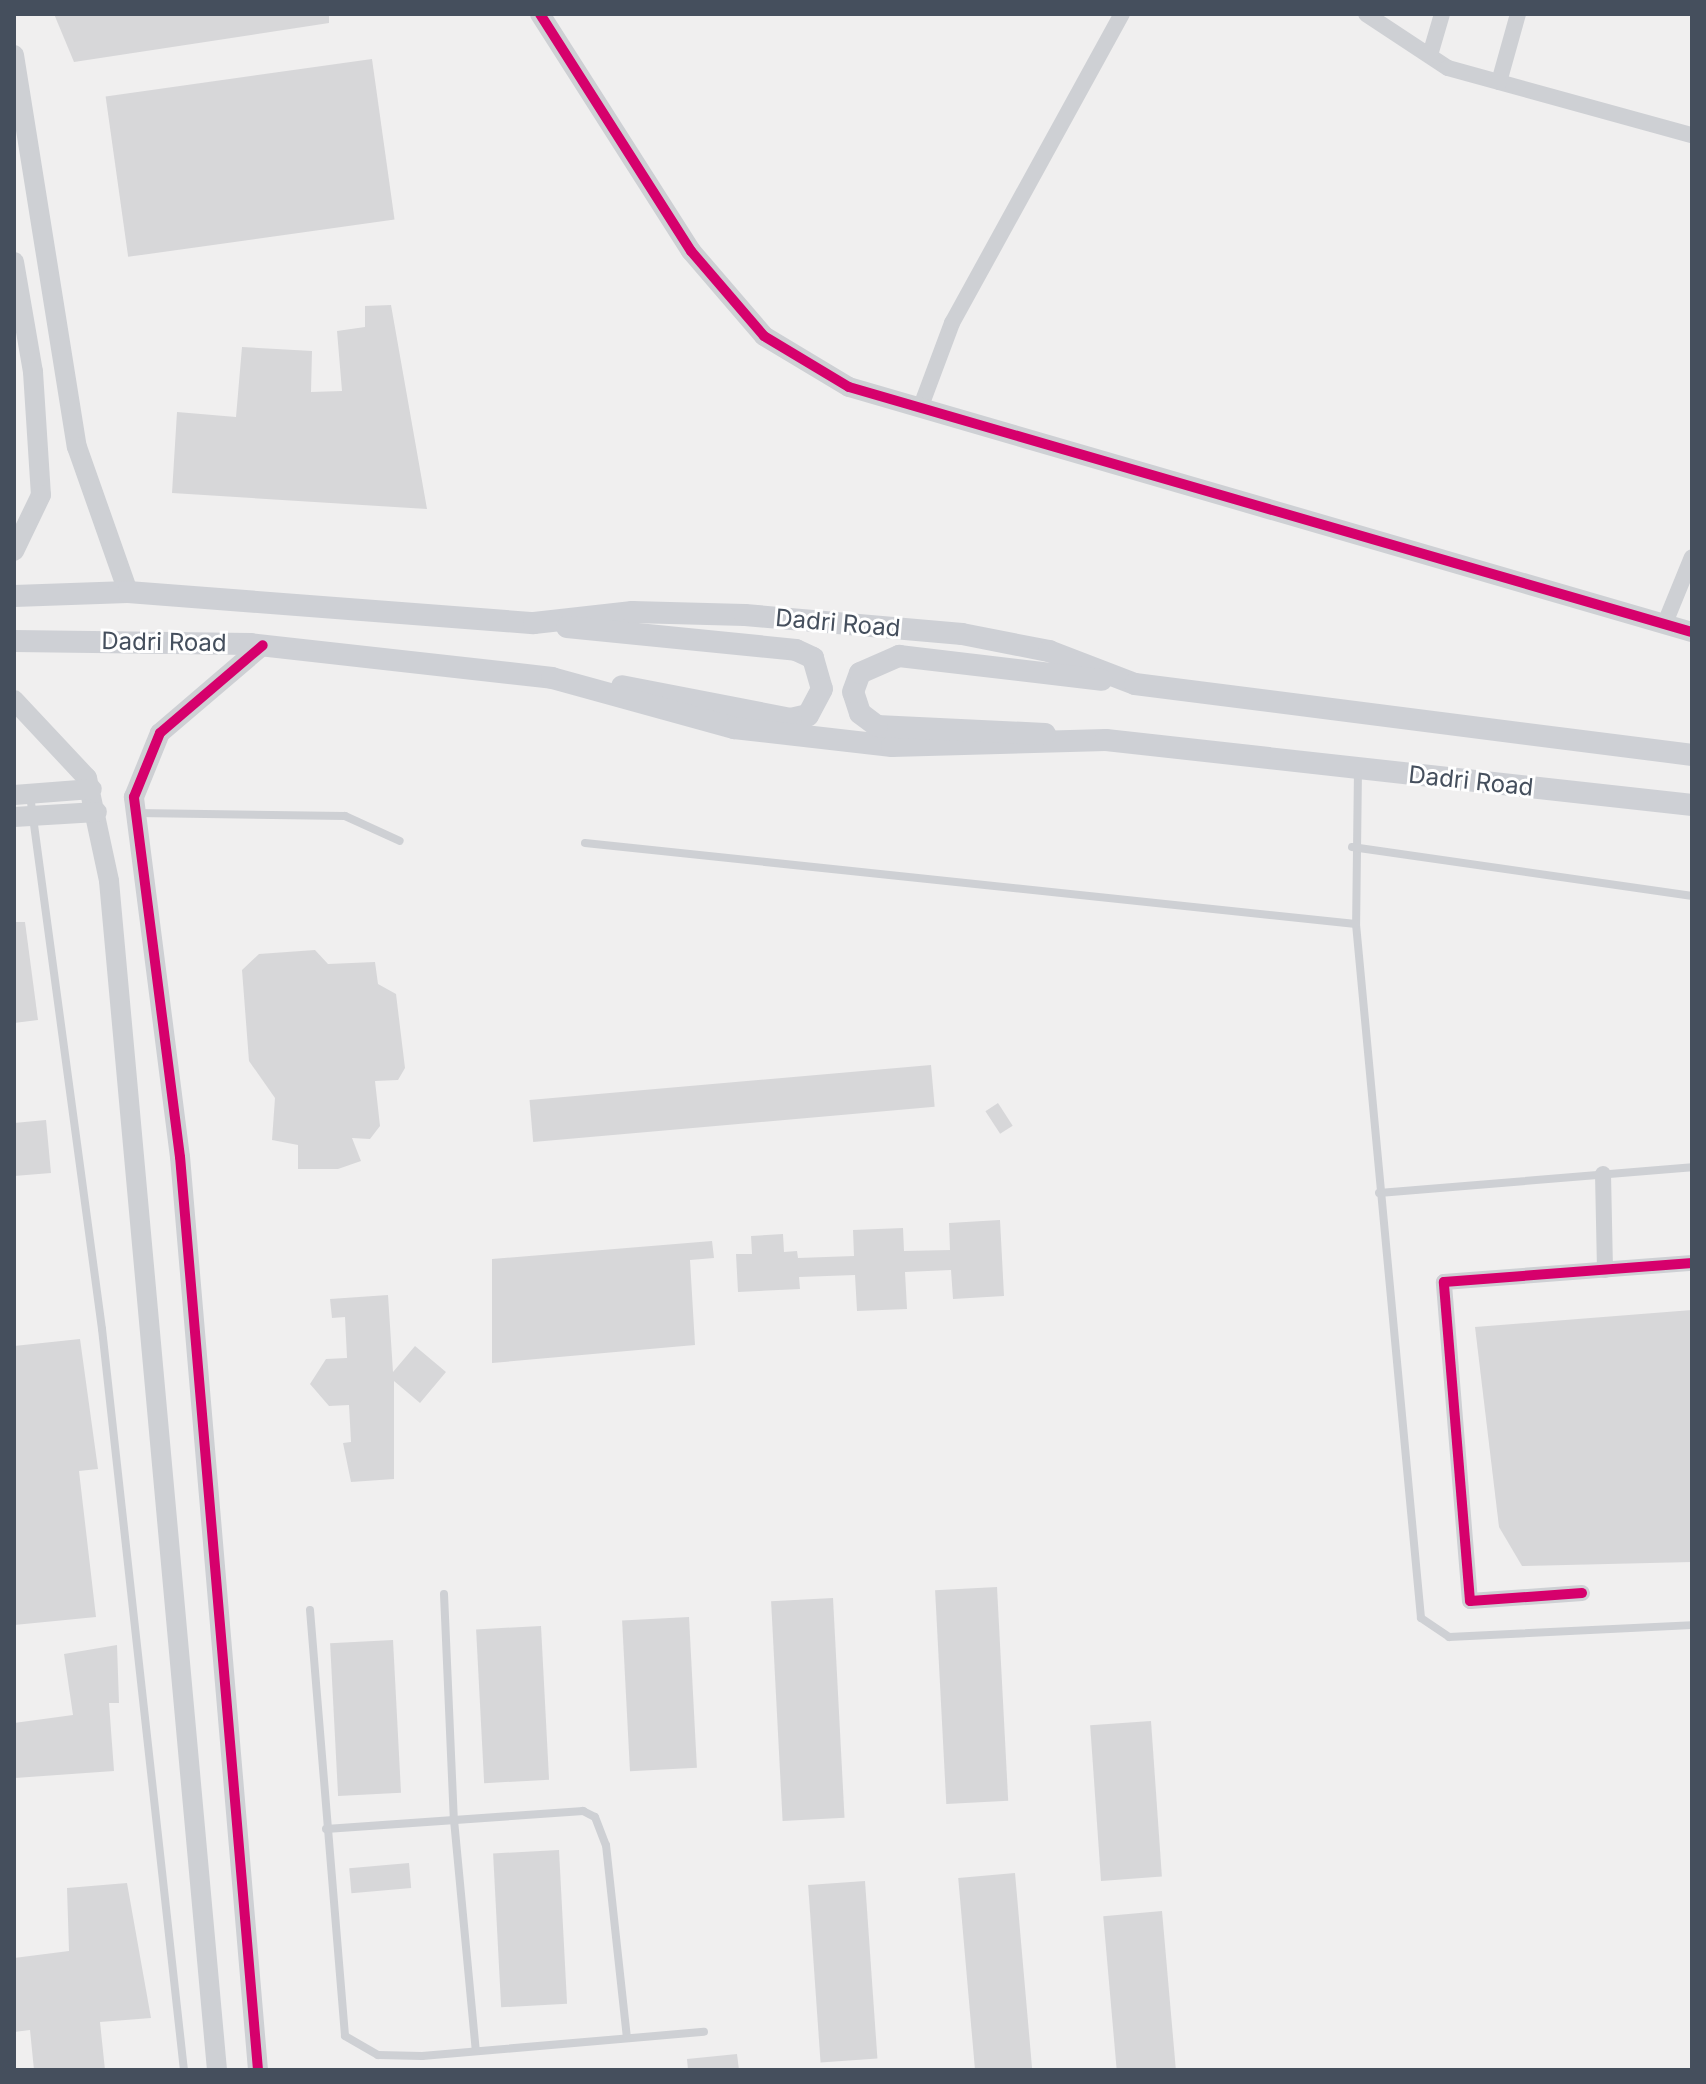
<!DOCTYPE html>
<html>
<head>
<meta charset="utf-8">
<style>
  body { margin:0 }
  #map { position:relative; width:1706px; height:2084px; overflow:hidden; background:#f0efef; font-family:Inter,sans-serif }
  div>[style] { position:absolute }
  .building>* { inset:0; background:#d7d7d9; transform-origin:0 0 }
  .service>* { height:8px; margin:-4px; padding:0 4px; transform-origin:4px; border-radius:4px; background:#ced0d4 }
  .minor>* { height:16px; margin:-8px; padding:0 8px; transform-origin:8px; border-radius:8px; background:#ced0d4 }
  .tertiary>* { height:20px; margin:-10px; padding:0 10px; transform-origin:10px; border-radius:10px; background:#ced0d4 }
  .secondary>* { height:22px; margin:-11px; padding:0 11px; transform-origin:11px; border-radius:11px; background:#ced0d5 }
  .cycleway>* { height:10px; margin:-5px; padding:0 5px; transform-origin:5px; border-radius:5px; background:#d6006c }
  span { translate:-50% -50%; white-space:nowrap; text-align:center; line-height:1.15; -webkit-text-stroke:6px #fff; paint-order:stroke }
  .street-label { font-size:24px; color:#454f5d }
  .frame { position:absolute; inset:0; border:16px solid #454f5d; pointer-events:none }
</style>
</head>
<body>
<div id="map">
  <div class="building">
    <div style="clip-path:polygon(54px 14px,329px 14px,329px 23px,74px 62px)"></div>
    <div style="left:372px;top:59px;width:162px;height:269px;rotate:82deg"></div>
    <div style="clip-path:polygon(391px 305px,427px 509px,172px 493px,177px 412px,236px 417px,242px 347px,312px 351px,311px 392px,342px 391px,337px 331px,365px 327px,365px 306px)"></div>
    <div style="clip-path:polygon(14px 922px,25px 922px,38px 1020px,14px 1023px)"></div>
    <div style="clip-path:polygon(315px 950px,328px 964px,375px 962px,378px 984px,396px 994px,405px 1068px,398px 1080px,375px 1081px,380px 1126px,370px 1139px,352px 1138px,361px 1161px,338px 1169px,298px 1169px,298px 1145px,272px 1140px,275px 1098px,249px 1061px,242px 970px,259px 954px)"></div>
    <div style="left:931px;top:1065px;width:42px;height:403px;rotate:85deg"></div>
    <div style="left:998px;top:1103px;width:27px;height:15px;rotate:57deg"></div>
    <div style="clip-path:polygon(46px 1120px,51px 1173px,14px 1176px,14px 1123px)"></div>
    <div style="clip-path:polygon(1000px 1220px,1004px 1296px,953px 1299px,951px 1270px,905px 1272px,907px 1309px,857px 1311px,855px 1275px,799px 1277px,800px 1289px,738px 1292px,736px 1254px,752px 1254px,751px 1236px,783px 1234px,784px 1252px,797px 1251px,798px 1258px,854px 1256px,853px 1230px,903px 1228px,904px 1251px,950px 1250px,949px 1223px)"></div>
    <div style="clip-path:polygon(712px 1241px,714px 1258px,690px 1260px,695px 1345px,492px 1363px,492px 1259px)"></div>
    <div style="clip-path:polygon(388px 1295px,393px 1372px,415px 1346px,446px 1372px,420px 1403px,394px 1381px,394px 1479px,351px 1482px,343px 1443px,351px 1442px,349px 1405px,329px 1406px,310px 1384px,326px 1359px,347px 1358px,345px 1317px,332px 1318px,330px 1299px)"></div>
    <div style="clip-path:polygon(1692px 1310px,1692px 1562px,1522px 1566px,1499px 1527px,1475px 1327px)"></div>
    <div style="clip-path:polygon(80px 1339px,98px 1469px,79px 1471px,96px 1617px,14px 1625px,14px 1346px)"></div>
    <div style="left:997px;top:1587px;width:214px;height:62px;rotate:87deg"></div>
    <div style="left:833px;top:1598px;width:220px;height:62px;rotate:87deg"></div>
    <div style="left:689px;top:1617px;width:151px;height:67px;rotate:87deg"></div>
    <div style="left:541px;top:1626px;width:154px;height:65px;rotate:87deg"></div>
    <div style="left:393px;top:1640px;width:153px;height:63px;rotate:87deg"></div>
    <div style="clip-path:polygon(117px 1645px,119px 1703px,109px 1703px,114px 1771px,15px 1778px,14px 1723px,73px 1715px,64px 1654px)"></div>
    <div style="left:1151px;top:1721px;width:156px;height:61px;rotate:86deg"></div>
    <div style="left:559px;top:1850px;width:154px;height:66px;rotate:87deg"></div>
    <div style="left:409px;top:1863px;width:25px;height:60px;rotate:85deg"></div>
    <div style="left:1015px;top:1873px;width:197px;height:57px;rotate:85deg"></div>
    <div style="left:865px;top:1881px;width:178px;height:57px;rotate:86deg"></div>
    <div style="clip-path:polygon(127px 1883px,151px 2018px,100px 2022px,105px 2070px,34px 2070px,30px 2030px,14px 2032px,14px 1958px,69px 1951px,67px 1888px)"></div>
    <div style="left:1162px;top:1911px;width:160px;height:59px;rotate:85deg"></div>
    <div style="clip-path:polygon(737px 2054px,739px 2070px,688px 2070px,687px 2059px)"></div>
  </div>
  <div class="service">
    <div style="left:1358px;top:769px;width:155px;rotate:90.7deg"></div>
    <div style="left:1356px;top:924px;width:697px;rotate:84.65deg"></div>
    <div style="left:1421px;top:1618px;width:34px;rotate:34deg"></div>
    <div style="left:1449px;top:1637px;width:243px;rotate:-2.8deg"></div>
    <div style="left:30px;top:795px;width:539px;rotate:82.32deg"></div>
    <div style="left:102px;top:1329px;width:746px;rotate:83.69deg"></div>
    <div style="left:137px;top:813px;width:208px;rotate:0.8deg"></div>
    <div style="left:345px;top:816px;width:60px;rotate:24.4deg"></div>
    <div style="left:585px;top:843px;width:775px;rotate:6deg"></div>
    <div style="left:1352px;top:847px;width:344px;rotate:8.2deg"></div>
    <div style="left:1379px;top:1193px;width:314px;rotate:-4.7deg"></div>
    <div style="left:444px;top:1594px;width:226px;rotate:87.5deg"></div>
    <div style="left:454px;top:1820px;width:232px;rotate:84.6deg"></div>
    <div style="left:310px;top:1610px;width:427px;rotate:85.3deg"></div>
    <div style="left:345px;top:2036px;width:38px;rotate:30deg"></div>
    <div style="left:378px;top:2055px;width:44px;rotate:1.3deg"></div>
    <div style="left:422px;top:2056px;width:283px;rotate:-4.9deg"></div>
    <div style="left:326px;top:1829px;width:258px;rotate:-4deg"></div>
    <div style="left:583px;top:1811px;width:13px;rotate:27deg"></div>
    <div style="left:595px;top:1817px;width:30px;rotate:69deg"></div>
    <div style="left:606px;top:1845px;width:194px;rotate:83.8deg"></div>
  </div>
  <div class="minor">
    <div style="left:1366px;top:14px;width:98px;rotate:33.4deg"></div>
    <div style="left:1448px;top:68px;width:253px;rotate:15.4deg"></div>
    <div style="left:1430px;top:55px;width:43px;rotate:-73.7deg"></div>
    <div style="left:1499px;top:82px;width:71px;rotate:-74.4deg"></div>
    <div style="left:921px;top:406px;width:89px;rotate:-69.5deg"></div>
    <div style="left:952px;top:323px;width:353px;rotate:-61.2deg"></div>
    <div style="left:1665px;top:623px;width:71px;rotate:-67.8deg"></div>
    <div style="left:1603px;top:1174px;width:96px;rotate:88.8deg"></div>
    <div style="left:1582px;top:1593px;width:112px;rotate:175.9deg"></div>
    <div style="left:1470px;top:1601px;width:320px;rotate:-94.7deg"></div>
    <div style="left:1444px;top:1282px;width:249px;rotate:-4.4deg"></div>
  </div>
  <div class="tertiary">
    <div style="left:540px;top:14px;width:281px;rotate:57.5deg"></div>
    <div style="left:691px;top:251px;width:112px;rotate:49.3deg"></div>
    <div style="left:764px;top:336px;width:99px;rotate:31deg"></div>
    <div style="left:849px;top:387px;width:878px;rotate:16.21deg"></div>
    <div style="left:14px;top:55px;width:397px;rotate:80.9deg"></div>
    <div style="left:77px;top:447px;width:154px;rotate:70.6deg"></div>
    <div style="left:14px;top:262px;width:112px;rotate:80.2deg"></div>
    <div style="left:33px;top:372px;width:123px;rotate:86.3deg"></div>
    <div style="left:41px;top:495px;width:62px;rotate:115.7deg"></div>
    <div style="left:14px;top:700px;width:107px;rotate:46.9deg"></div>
    <div style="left:87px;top:778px;width:105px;rotate:77.9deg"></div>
    <div style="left:109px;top:881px;width:1194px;rotate:84.81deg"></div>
    <div style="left:14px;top:795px;width:78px;rotate:-4.4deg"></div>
    <div style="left:14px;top:817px;width:83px;rotate:-3.4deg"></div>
    <div style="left:258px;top:2070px;width:916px;rotate:-94.88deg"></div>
    <div style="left:180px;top:1157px;width:363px;rotate:-97.3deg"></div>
    <div style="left:134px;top:797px;width:69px;rotate:-67.9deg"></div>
    <div style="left:160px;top:733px;width:135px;rotate:-40.5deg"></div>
  </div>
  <div class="secondary">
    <div style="left:14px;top:596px;width:114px;rotate:-2deg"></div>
    <div style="left:128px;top:592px;width:407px;rotate:4.4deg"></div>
    <div style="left:534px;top:623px;width:99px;rotate:-6.4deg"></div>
    <div style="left:632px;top:612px;width:113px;rotate:1.5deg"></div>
    <div style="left:745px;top:615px;width:218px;rotate:5deg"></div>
    <div style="left:962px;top:634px;width:89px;rotate:11.1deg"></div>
    <div style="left:1049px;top:651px;width:92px;rotate:21deg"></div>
    <div style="left:1135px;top:684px;width:562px;rotate:7.26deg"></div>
    <div style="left:567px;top:627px;width:230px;rotate:5.7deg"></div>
    <div style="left:796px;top:650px;width:19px;rotate:25deg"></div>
    <div style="left:813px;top:658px;width:32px;rotate:74deg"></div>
    <div style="left:822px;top:689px;width:30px;rotate:118deg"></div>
    <div style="left:808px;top:715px;width:17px;rotate:167deg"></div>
    <div style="left:791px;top:719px;width:172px;rotate:-169deg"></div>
    <div style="left:14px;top:641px;width:236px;rotate:0.7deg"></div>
    <div style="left:250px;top:644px;width:304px;rotate:6.4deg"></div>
    <div style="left:552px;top:678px;width:189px;rotate:15.4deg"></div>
    <div style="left:734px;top:728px;width:159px;rotate:6.5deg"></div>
    <div style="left:892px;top:746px;width:214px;rotate:-1.6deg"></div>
    <div style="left:1106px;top:740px;width:590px;rotate:6.33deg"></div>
    <div style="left:1045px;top:734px;width:168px;rotate:-177.3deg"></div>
    <div style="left:877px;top:726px;width:21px;rotate:-143deg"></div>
    <div style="left:860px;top:713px;width:22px;rotate:-108deg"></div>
    <div style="left:853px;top:692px;width:20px;rotate:-70deg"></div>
    <div style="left:860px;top:673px;width:43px;rotate:-23.6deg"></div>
    <div style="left:899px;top:656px;width:204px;rotate:6.7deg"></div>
  </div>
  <div class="cycleway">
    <div style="left:540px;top:14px;width:281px;rotate:57.5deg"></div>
    <div style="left:691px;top:251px;width:112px;rotate:49.3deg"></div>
    <div style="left:764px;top:336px;width:99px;rotate:31deg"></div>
    <div style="left:849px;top:387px;width:878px;rotate:16.21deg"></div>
    <div style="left:1582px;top:1593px;width:112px;rotate:175.9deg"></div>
    <div style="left:1470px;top:1601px;width:320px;rotate:-94.7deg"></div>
    <div style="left:1444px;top:1282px;width:249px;rotate:-4.4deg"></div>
    <div style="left:258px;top:2070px;width:916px;rotate:-94.88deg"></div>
    <div style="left:180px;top:1157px;width:363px;rotate:-97.3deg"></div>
    <div style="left:134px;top:797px;width:69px;rotate:-67.9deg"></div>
    <div style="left:160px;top:733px;width:135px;rotate:-40.5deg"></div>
  </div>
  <div class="street-label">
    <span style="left:838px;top:623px;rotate:5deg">Dadri Road</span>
    <span style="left:164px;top:642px;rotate:1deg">Dadri Road</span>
    <span style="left:1471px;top:781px;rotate:6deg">Dadri Road</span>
  </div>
  <div class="frame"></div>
</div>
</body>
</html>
